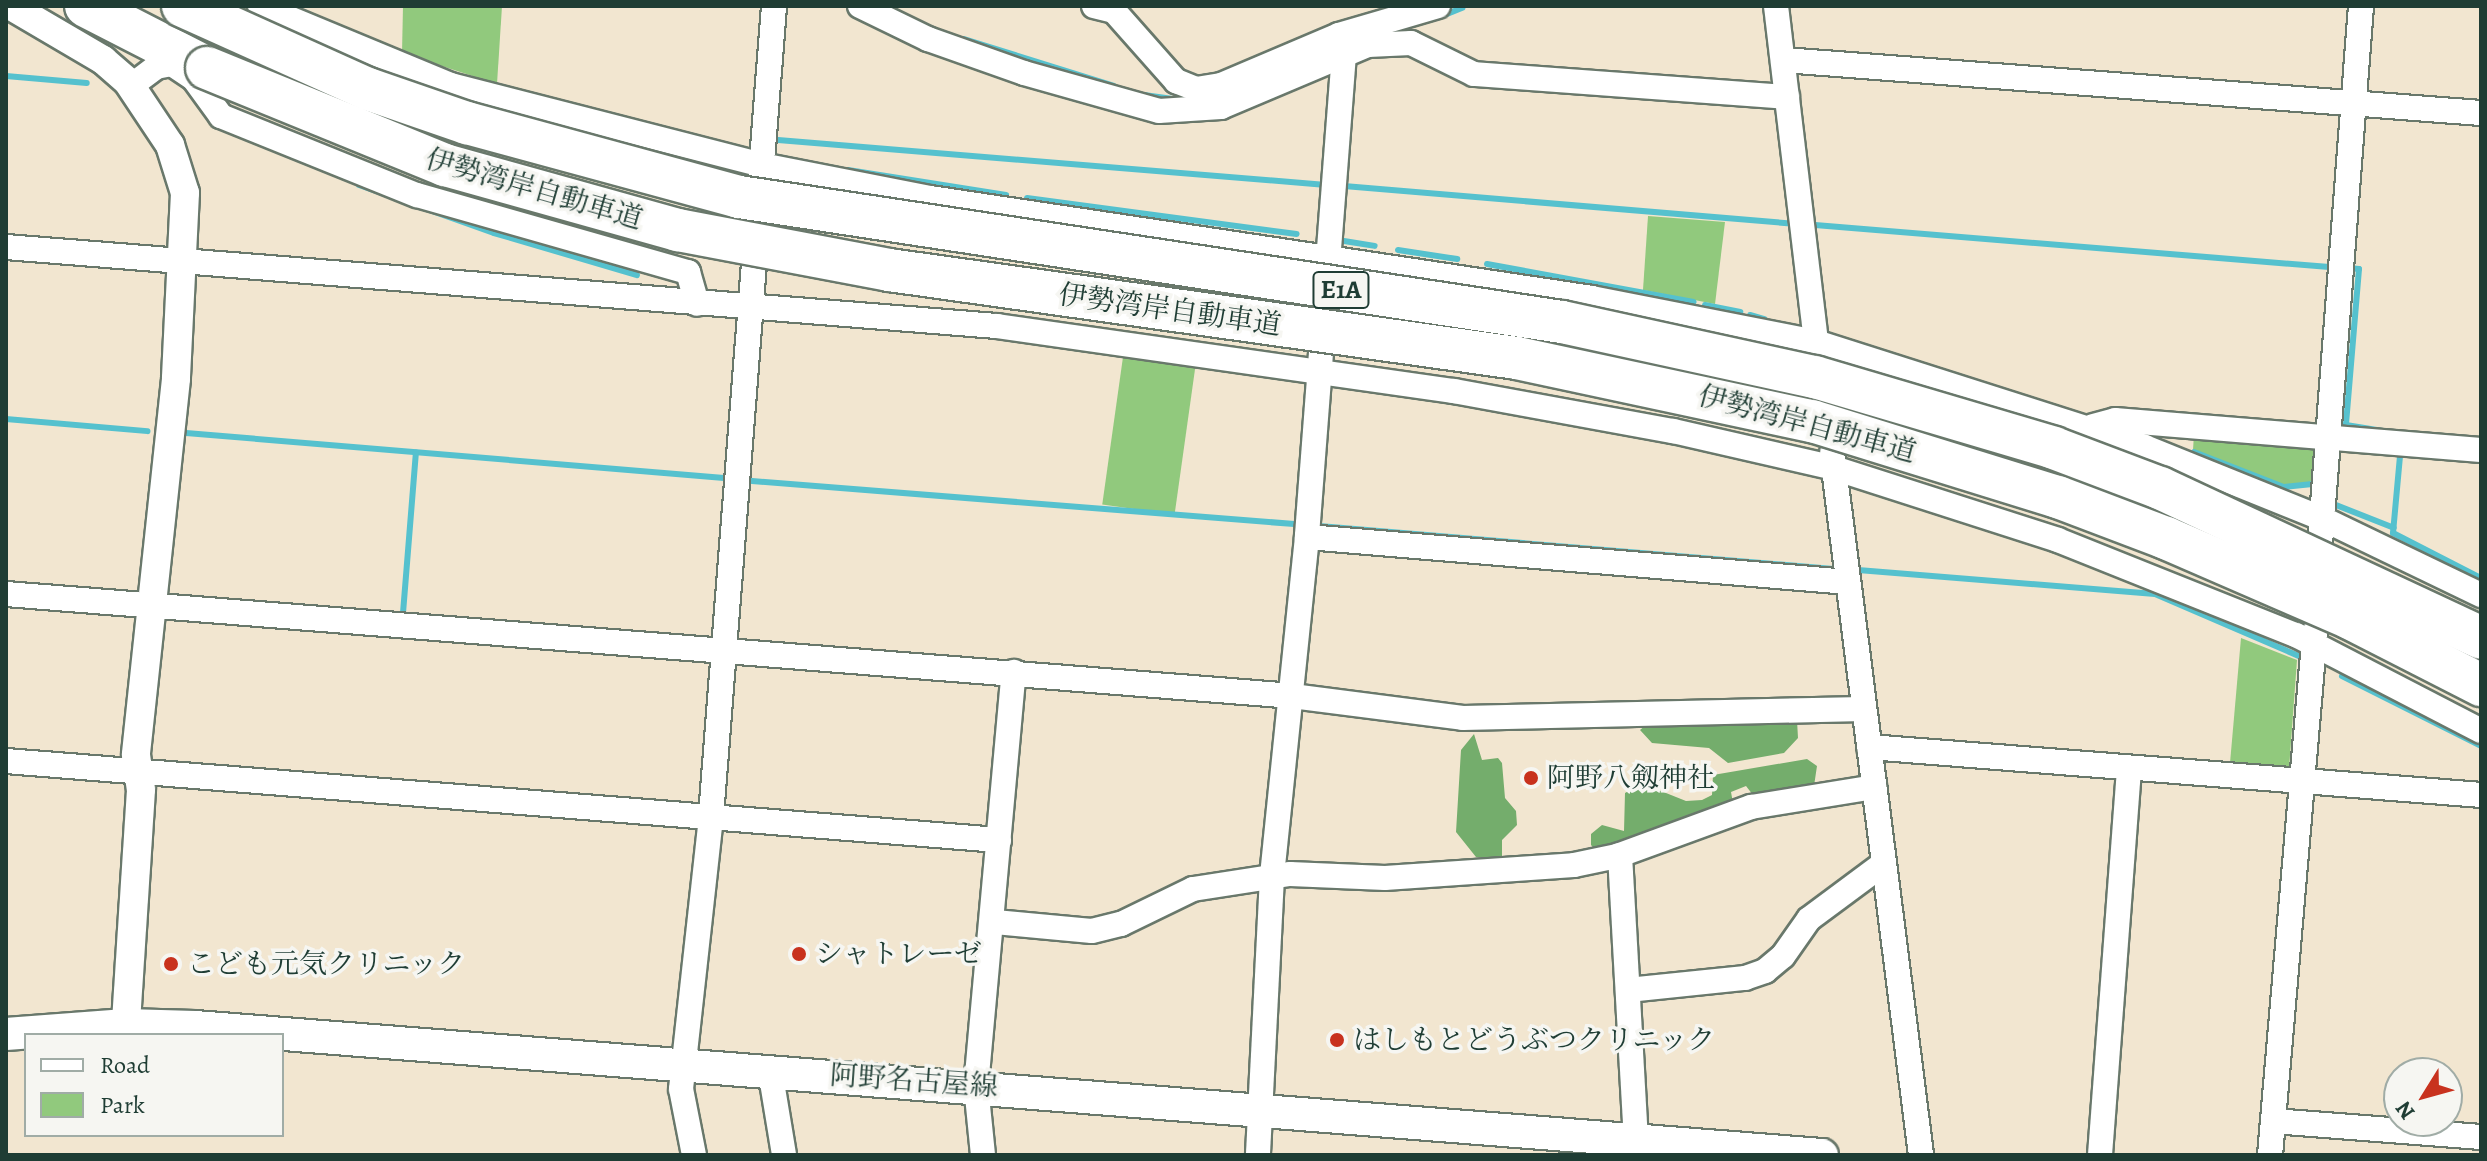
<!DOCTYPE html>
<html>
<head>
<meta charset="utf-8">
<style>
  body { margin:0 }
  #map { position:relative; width:2487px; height:1161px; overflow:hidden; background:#f2e6d0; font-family:Alegreya,"Noto Serif JP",serif }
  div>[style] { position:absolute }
  .green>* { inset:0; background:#91c97d; transform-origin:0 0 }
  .forest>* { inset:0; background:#74ad6c }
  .stream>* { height:6px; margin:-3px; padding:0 3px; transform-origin:3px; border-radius:3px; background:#55c1ce }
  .roads { filter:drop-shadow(2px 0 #69786b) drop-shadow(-2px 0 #69786b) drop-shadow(0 2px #69786b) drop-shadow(0 -2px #69786b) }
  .minor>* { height:24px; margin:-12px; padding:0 12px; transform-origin:12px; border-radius:12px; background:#fff }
  .tertiary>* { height:28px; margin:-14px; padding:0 14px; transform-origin:14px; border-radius:14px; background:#fff }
  .secondary>* { height:32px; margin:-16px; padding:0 16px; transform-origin:16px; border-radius:16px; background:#fff }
  .motorway>* { height:42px; margin:-21px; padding:0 21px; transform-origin:21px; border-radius:21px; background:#fff }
  .bridges { filter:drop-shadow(2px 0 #69786b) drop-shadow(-2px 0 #69786b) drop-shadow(0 2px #69786b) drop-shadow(0 -2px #69786b) }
  .motorway-bridge>* { height:42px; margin:-21px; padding:0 21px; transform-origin:21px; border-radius:21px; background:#fff }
  .dots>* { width:22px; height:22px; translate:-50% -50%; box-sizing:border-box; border:4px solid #f6f6f2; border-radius:50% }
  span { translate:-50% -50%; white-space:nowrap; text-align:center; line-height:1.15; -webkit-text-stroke:7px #f6f6f2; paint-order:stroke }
  .shield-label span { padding:2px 6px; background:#f6f6f2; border:2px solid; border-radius:6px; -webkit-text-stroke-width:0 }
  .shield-label { font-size:26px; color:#1f3d34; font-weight:700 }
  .street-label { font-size:28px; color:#1f3d34 }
  .poi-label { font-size:28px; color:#1f3d34 }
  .left { translate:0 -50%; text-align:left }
  .frame { position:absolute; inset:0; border:8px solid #1f3d34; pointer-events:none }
  .legend { position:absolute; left:24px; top:1033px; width:260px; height:104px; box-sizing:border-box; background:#f6f6f2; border:2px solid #a0aca6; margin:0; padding:10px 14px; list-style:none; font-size:24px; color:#1f3d34 }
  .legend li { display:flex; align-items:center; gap:16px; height:40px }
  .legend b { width:40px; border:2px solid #a0aca6 }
  .north { position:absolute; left:2383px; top:1057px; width:80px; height:80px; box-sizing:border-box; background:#f6f6f2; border:2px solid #a0aca6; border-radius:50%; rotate:233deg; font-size:22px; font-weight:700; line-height:32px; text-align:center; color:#1f3d34 }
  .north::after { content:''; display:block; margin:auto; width:28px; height:36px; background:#c8321e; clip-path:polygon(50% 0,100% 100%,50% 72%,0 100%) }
</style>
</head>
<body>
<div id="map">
  <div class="green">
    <div style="clip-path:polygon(403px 6px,502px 6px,497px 84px,402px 53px)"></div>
    <div style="clip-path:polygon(1648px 216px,1725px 222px,1715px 304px,1643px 290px)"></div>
    <div style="left:1123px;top:357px;width:73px;height:149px;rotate:8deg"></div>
    <div style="clip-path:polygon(2194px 433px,2313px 442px,2320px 450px,2317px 482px,2283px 485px,2193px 450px)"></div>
    <div style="clip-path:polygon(2241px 638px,2297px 660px,2289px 769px,2230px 763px)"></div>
  </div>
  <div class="forest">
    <div style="clip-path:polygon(1797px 720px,1798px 738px,1784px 753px,1728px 763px,1709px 748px,1652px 743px,1640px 730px,1646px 725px)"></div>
    <div style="clip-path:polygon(1474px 734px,1482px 760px,1498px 758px,1502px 763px,1505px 798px,1516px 811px,1517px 825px,1502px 840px,1502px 858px,1476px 857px,1456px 832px,1461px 750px)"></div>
    <div style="clip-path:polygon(1807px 759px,1817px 766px,1814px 786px,1753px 795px,1746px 786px,1731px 792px,1733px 803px,1597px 852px,1591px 845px,1591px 834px,1602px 825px,1624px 831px,1625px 793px,1636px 787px,1656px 789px,1686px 801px,1702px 800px,1712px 795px,1713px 775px)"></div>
  </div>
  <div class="stream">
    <div style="left:1442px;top:16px;width:22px;rotate:-22deg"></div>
    <div style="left:964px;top:39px;width:157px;rotate:17.4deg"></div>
    <div style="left:6px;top:76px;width:81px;rotate:4.9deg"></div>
    <div style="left:1144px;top:95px;width:29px;rotate:8deg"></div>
    <div style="left:778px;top:140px;width:550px;rotate:4.69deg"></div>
    <div style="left:848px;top:170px;width:160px;rotate:9deg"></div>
    <div style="left:359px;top:185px;width:143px;rotate:19.6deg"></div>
    <div style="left:494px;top:233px;width:149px;rotate:16.4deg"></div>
    <div style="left:1344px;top:186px;width:451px;rotate:4.8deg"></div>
    <div style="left:1027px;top:198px;width:272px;rotate:7.6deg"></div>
    <div style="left:1815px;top:225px;width:516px;rotate:4.67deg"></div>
    <div style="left:1344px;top:241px;width:31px;rotate:9deg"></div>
    <div style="left:1398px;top:250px;width:60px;rotate:8.7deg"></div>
    <div style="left:1487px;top:264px;width:210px;rotate:10.4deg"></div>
    <div style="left:2349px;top:268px;width:10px;rotate:6deg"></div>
    <div style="left:2359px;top:269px;width:157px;rotate:94.8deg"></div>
    <div style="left:2346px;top:425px;width:56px;rotate:9.3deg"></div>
    <div style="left:1705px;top:305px;width:36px;rotate:11deg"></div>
    <div style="left:1750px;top:315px;width:15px;rotate:16deg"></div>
    <div style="left:6px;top:419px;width:142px;rotate:4.9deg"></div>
    <div style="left:186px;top:433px;width:540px;rotate:4.78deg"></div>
    <div style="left:2194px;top:452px;width:97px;rotate:21.3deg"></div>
    <div style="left:2284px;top:487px;width:31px;rotate:-6deg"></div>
    <div style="left:2400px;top:456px;width:77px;rotate:95.2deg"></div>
    <div style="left:2393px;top:533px;width:99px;rotate:27.1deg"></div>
    <div style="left:752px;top:481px;width:544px;rotate:4.54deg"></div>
    <div style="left:2336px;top:505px;width:62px;rotate:21.6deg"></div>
    <div style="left:1319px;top:526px;width:516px;rotate:4.78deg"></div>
    <div style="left:1857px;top:564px;width:6px;rotate:81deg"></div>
    <div style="left:1858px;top:570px;width:298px;rotate:4.6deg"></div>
    <div style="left:2155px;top:594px;width:159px;rotate:23.3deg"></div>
    <div style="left:2301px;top:657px;width:5px;rotate:90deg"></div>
    <div style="left:403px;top:613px;width:161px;rotate:-85.4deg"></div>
    <div style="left:2342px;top:676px;width:156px;rotate:26.7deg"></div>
  </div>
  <div class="roads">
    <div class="minor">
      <div style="left:260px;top:6px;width:207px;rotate:22.5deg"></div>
      <div style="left:451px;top:85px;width:321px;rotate:14.4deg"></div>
      <div style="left:762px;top:165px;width:171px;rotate:11.1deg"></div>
      <div style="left:930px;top:198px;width:670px;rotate:8.59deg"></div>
      <div style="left:1592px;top:298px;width:228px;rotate:11.1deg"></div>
      <div style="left:1816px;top:342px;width:345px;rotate:17.7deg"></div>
      <div style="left:2145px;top:447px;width:190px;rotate:22deg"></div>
      <div style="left:2321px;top:518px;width:178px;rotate:25.7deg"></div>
      <div style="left:860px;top:6px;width:76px;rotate:25.9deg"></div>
      <div style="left:928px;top:39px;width:102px;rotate:19.5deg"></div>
      <div style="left:1024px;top:73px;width:140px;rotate:15.7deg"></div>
      <div style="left:1159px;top:111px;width:62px;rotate:-3.7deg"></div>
      <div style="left:1221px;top:107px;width:160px;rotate:-22.9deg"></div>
      <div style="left:1368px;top:45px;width:43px;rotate:-2.7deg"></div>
      <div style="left:1411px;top:43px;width:70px;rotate:26.2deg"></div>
      <div style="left:1474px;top:74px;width:314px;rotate:4.2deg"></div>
      <div style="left:1094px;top:6px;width:21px;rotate:14deg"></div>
      <div style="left:1114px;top:11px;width:94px;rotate:48.5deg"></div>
      <div style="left:1176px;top:81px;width:22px;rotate:22deg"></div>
      <div style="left:1196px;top:89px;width:25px;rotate:-9deg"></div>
      <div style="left:1221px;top:85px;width:128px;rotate:-23deg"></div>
      <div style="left:1339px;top:35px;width:20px;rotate:75deg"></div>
      <div style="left:1344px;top:54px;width:484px;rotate:94.4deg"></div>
      <div style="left:1307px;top:537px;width:342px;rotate:95.9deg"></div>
      <div style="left:1272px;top:877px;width:278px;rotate:92.9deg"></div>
      <div style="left:1776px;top:6px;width:354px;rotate:83.2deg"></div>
      <div style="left:1339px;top:35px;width:103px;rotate:-16.3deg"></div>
      <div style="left:1784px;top:60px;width:699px;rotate:4.35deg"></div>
      <div style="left:131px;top:86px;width:31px;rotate:-37deg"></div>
      <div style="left:156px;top:67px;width:16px;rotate:-11deg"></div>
      <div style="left:172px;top:64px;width:27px;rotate:34deg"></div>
      <div style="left:194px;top:79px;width:46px;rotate:53.9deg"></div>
      <div style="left:221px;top:116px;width:211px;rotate:22deg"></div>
      <div style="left:417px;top:195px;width:282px;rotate:15.9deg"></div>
      <div style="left:688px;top:272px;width:33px;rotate:74deg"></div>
      <div style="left:6px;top:247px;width:994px;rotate:4.56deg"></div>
      <div style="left:997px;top:326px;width:462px;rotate:8.1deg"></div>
      <div style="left:1454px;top:391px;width:223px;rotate:10.4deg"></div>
      <div style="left:1673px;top:431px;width:165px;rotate:12.9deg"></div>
      <div style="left:1834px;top:468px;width:235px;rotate:17.8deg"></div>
      <div style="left:2058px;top:540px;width:256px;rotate:21.8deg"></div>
      <div style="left:2296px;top:635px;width:208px;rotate:27.4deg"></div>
      <div style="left:2093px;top:426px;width:23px;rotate:-15deg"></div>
      <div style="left:2115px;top:420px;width:367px;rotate:4.7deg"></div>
      <div style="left:1832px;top:453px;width:708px;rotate:82.77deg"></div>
      <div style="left:1307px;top:537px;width:543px;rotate:4.75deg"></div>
      <div style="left:2318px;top:570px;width:566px;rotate:-85.64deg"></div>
      <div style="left:6px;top:594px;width:1290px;rotate:4.53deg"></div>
      <div style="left:1292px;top:696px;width:172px;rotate:7.3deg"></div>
      <div style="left:1463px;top:718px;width:401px;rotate:-1.3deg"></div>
      <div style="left:1869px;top:747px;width:614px;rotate:4.48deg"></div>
      <div style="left:6px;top:761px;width:996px;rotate:4.55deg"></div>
      <div style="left:1620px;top:855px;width:287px;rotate:86.8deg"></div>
      <div style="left:995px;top:922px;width:97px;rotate:5.3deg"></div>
      <div style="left:1092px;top:931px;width:30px;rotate:-14deg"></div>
      <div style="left:1121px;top:924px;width:80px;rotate:-25.9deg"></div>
      <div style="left:1193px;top:889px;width:98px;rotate:-8.8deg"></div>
      <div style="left:1290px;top:874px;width:95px;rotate:2.4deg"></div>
      <div style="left:1385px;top:878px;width:189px;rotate:-3.9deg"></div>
      <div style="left:1574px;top:865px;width:44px;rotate:-11.8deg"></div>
      <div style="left:1617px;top:856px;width:143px;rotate:-20.1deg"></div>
      <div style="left:1751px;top:807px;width:125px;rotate:-9.2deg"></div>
      <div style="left:1628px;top:990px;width:118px;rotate:-5.9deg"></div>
      <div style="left:1745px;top:978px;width:21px;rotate:-19deg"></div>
      <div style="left:1765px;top:971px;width:23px;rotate:-40deg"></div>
      <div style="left:1783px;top:956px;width:45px;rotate:-54.9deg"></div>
      <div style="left:1809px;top:919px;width:92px;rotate:-36.6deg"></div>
      <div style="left:770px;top:1070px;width:86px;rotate:80.6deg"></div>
      <div style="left:2273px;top:1121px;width:209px;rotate:4.4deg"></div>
      <div style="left:694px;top:1155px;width:67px;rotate:-101.1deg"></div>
      <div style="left:681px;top:1089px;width:275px;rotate:-83.7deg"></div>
      <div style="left:711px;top:816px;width:812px;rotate:-85.55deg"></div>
      <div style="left:983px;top:1155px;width:69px;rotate:-95.8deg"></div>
      <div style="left:976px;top:1086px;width:416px;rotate:-84.8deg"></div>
      <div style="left:2100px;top:1155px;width:386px;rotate:-85.7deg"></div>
      <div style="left:2270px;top:1155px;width:526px;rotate:-85.09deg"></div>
    </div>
    <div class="tertiary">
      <div style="left:11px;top:6px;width:107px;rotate:30.4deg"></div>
      <div style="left:103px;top:60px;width:33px;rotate:41deg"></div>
      <div style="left:128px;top:82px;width:76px;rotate:56.3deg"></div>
      <div style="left:170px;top:145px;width:50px;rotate:72.6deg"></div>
      <div style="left:185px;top:193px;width:186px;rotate:92.8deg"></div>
      <div style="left:176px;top:379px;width:378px;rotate:96.1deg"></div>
      <div style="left:136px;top:755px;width:35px;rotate:82deg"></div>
      <div style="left:141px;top:790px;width:235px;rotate:93.7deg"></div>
    </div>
    <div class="secondary">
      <div style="left:6px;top:1034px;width:120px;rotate:-4.3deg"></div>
      <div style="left:126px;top:1025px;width:69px;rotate:1.7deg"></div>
      <div style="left:195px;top:1027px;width:1632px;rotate:4.5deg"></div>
    </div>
    <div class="motorway">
      <div style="left:86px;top:6px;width:136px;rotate:27.1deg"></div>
    </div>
  </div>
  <div class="bridges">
    <div class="motorway-bridge">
      <div style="left:183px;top:6px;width:203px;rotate:24.2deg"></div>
      <div style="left:368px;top:89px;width:105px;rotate:19deg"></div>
      <div style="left:467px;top:123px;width:282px;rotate:15.2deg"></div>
      <div style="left:739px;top:197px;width:832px;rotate:8.64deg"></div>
      <div style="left:1562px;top:322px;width:259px;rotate:12.3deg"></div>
      <div style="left:1815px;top:377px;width:249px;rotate:16.5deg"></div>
      <div style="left:2054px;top:448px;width:113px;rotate:20.7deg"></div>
      <div style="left:2160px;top:488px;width:354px;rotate:25deg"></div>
      <div style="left:207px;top:68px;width:257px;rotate:22.2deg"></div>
      <div style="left:445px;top:165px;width:242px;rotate:15.6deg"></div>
      <div style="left:678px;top:230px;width:215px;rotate:10.7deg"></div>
      <div style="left:889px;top:270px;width:634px;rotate:7.98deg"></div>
      <div style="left:1517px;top:358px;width:302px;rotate:12.1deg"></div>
      <div style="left:1812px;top:421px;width:257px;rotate:17.2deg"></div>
      <div style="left:2058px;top:497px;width:116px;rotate:20.8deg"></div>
      <div style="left:2166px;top:538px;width:203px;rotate:23.5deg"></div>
      <div style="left:2352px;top:619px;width:145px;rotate:27.1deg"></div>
    </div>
  </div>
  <div class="dots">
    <div style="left:1531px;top:778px;background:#c8321e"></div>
    <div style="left:799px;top:954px;background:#c8321e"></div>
    <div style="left:171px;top:964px;background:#c8321e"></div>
    <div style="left:1337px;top:1040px;background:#c8321e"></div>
  </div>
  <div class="shield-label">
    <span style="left:1341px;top:290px">E1A</span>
  </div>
  <div class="street-label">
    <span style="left:534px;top:189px;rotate:16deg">伊勢湾岸自動車道</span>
    <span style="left:1170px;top:310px;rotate:8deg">伊勢湾岸自動車道</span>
    <span style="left:1807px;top:424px;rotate:15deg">伊勢湾岸自動車道</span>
    <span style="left:914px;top:1081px;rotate:4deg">阿野名古屋線</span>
  </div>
  <div class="poi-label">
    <span class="left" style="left:1547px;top:778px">阿野八剱神社</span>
    <span class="left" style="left:815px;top:954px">シャトレーゼ</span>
    <span class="left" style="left:187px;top:964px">こども元気クリニック</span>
    <span class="left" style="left:1353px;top:1040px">はしもとどうぶつクリニック</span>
  </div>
  <div class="frame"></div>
  <ul class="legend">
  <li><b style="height:10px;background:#fff"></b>Road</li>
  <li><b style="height:22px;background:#91c97d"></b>Park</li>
  </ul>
  <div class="north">N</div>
</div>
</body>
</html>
